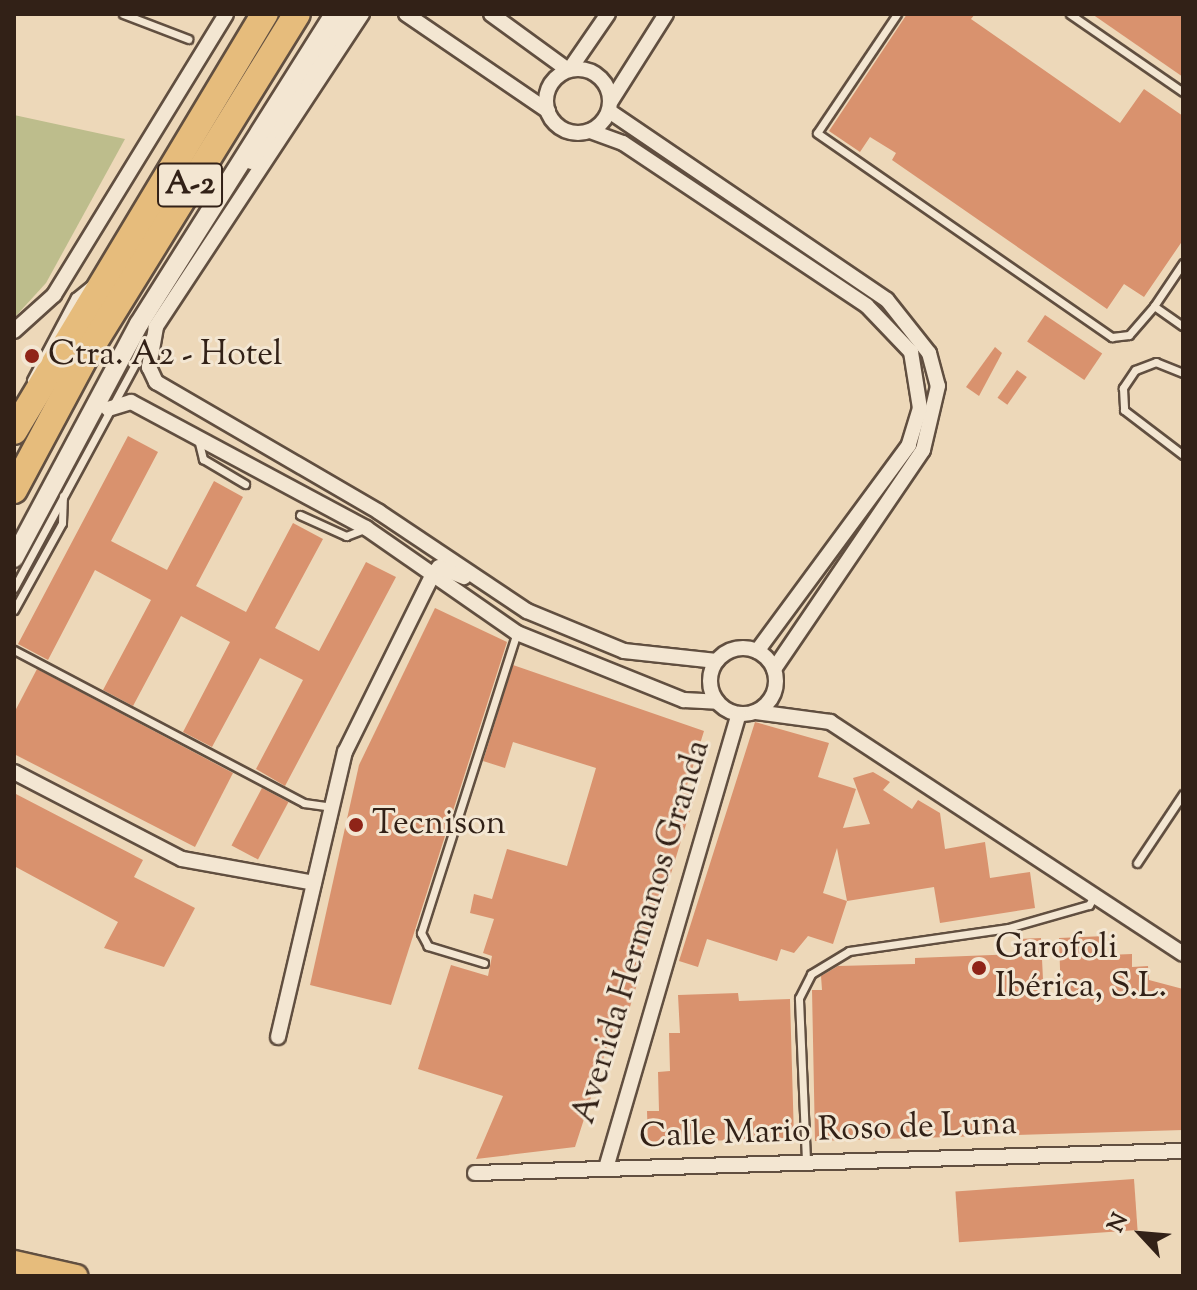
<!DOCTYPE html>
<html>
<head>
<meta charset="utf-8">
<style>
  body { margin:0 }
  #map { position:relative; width:1197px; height:1290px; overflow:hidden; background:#edd8b9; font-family:"Sorts Mill Goudy",serif }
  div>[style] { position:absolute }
  .green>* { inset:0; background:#bdbd8c }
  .building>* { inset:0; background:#d9926e; transform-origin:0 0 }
  .roads { filter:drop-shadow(2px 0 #614f40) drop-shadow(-2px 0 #614f40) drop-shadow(0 2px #614f40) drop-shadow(0 -2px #614f40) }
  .service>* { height:7px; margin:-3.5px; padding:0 3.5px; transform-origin:3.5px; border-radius:3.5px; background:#f3e6d2 }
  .minor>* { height:14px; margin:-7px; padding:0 7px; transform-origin:7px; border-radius:7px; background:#f3e6d2 }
  .minor>.ring { margin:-7px; padding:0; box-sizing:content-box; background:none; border:14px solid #f3e6d2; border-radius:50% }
  .tertiary>* { height:18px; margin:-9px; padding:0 9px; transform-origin:9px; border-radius:9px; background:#f3e6d2 }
  .trunk>* { height:22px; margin:-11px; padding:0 11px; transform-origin:11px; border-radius:11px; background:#e6bc7c }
  .motorway>* { height:26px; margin:-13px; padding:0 13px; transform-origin:13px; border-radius:13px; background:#e6bc7c }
  .dots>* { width:22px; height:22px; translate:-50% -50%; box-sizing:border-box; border:4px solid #f3e6d2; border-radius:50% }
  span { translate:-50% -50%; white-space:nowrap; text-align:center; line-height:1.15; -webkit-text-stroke:6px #f3e6d2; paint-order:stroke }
  .shield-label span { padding:2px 6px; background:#f3e6d2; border:2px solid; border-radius:6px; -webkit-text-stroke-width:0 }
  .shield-label { font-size:32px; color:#322117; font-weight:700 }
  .poi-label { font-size:34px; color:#322117 }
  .left { translate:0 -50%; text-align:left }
  .street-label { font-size:34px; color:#322117 }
  .frame { position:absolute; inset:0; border:16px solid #322117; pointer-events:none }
  .north { position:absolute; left:1101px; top:1194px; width:80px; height:80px; -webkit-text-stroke:6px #f3e6d2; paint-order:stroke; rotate:296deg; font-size:22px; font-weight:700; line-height:32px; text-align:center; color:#322117 }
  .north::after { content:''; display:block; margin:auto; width:28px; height:36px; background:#322117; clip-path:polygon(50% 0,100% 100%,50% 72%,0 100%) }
</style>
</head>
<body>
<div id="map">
  <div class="green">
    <div style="clip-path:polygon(14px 115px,125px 139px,46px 283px,14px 318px)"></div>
  </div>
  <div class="building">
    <div style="clip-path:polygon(907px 14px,975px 14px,971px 19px,1120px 123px,1144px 89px,1183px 116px,1183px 240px,1144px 297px,1124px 284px,1107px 309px,892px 160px,896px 153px,870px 137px,860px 152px,829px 131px)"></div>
    <div style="clip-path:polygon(1092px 14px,1183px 14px,1183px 77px)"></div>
    <div style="left:1045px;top:315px;width:69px;height:32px;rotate:34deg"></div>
    <div style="clip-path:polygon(995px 347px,1002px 353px,979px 396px,966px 387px)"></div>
    <div style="left:1017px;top:370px;width:12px;height:34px;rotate:35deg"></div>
    <div style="clip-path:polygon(128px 436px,158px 452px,111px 541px,167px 570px,214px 481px,243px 497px,196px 586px,246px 612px,293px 523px,323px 539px,275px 628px,319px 651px,366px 562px,396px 577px,285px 786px,256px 769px,303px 680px,260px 658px,212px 747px,183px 732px,230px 642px,181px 616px,133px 706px,103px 690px,151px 600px,95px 570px,48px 660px,18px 644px)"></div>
    <div style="clip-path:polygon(435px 608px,507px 642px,391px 1005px,310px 985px,359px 765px)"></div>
    <div style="clip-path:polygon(513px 665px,704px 731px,686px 789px,696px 792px,622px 1033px,613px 1029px,575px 1147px,476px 1159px,503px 1096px,418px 1069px,451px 965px,488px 976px,492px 956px,483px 953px,494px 919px,470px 913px,474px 894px,492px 899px,507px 849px,567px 866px,596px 768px,513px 742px,505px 768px,483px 761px)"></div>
    <div style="clip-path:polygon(37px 669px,233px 773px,195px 847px,14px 754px,14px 713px)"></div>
    <div style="clip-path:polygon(evenodd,755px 722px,829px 743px,818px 777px,856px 789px,843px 828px,870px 824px,853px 778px,873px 772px,890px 782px,883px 790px,912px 809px,918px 800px,940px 813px,945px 849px,985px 842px,990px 878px,1030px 872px,1035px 908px,940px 923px,934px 887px,847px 901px,833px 944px,808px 936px,794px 953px,781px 949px,777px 961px,707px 939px,698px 967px,679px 961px,755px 722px,837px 848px,847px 901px,823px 893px,837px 848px)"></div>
    <div style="left:262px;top:788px;width:30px;height:65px;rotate:28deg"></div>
    <div style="clip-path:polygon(14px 793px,143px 860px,134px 877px,195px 908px,164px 967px,104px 948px,118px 922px,14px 866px)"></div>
    <div style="clip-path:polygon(1106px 936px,1107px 955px,1132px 954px,1132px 967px,1148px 966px,1149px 980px,1183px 989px,1183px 1130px,815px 1141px,812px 990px,822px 990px,821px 976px,838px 966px,915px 964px,915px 958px,1018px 954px,1018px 939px,1041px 938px,1044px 1000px,1061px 1000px,1059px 938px)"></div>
    <div style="clip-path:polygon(738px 993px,739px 1001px,790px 999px,794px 1138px,648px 1143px,647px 1111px,659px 1111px,658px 1072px,670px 1071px,669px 1033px,680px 1033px,678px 995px)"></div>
    <div style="left:1134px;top:1179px;width:51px;height:179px;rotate:86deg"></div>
  </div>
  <div class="roads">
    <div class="service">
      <div style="left:123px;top:14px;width:70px;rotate:21deg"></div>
      <div style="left:897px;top:14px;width:143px;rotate:123.9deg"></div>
      <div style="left:817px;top:133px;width:359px;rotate:34.7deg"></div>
      <div style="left:1112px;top:337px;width:17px;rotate:-7deg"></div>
      <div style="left:1129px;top:335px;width:38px;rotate:-49deg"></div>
      <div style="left:1070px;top:14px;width:137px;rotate:34.6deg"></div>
      <div style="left:1183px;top:263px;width:52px;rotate:124deg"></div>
      <div style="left:1154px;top:306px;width:35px;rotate:35deg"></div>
      <div style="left:1183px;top:373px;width:29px;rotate:-158deg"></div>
      <div style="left:1156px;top:362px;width:22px;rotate:159deg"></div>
      <div style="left:1135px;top:370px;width:22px;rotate:124deg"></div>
      <div style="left:1123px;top:388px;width:22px;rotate:87deg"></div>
      <div style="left:1124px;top:410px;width:74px;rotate:37.3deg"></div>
      <div style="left:31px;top:380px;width:94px;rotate:-62.1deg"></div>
      <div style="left:75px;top:297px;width:21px;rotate:-39deg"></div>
      <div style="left:198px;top:439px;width:21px;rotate:76deg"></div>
      <div style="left:203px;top:459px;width:49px;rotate:30.8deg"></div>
      <div style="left:300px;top:515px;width:51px;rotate:24.5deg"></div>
      <div style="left:346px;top:536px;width:19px;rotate:-21deg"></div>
      <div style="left:14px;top:588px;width:286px;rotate:-61.6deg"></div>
      <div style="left:14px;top:610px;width:99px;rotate:-61.1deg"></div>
      <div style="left:62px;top:523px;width:27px;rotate:-88deg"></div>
      <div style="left:14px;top:650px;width:328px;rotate:27.8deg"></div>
      <div style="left:304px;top:803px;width:27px;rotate:8deg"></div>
      <div style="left:1137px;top:863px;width:83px;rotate:-56.3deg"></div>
      <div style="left:484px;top:963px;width:59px;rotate:-163.1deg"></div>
      <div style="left:428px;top:946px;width:15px;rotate:-118deg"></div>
      <div style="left:421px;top:933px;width:315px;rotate:-72.3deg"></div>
      <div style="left:806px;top:1160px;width:162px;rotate:-92.5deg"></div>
      <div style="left:799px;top:998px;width:27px;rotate:-63deg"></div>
      <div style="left:811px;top:974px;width:44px;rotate:-31.2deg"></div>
      <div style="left:849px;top:951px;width:161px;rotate:-8.2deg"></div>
      <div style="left:1008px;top:928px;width:84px;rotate:-15.9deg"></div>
      <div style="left:1089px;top:905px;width:10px;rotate:-61deg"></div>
    </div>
    <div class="minor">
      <div style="left:362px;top:14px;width:375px;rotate:123.4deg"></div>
      <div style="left:156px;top:327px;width:41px;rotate:99.9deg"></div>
      <div style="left:149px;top:367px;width:17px;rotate:65deg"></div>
      <div style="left:156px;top:382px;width:258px;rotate:30.2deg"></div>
      <div style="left:379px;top:512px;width:178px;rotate:33.8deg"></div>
      <div style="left:527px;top:611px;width:105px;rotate:22.4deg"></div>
      <div style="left:624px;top:651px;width:93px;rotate:6.2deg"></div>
      <div style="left:406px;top:14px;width:172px;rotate:34.3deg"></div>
      <div style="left:491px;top:14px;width:95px;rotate:36deg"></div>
      <div class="ring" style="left:546px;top:69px;width:50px;height:50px"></div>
      <div style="left:570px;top:69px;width:67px;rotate:-55.4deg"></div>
      <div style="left:611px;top:101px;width:103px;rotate:-57.7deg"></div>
      <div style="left:609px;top:111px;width:336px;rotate:34.2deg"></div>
      <div style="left:887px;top:300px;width:68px;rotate:51.6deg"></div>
      <div style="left:929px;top:353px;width:34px;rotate:75deg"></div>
      <div style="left:938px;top:386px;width:66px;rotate:103.2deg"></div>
      <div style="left:923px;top:450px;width:265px;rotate:124.2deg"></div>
      <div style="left:590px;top:131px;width:35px;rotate:20deg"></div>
      <div style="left:623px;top:143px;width:293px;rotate:33.7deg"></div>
      <div style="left:867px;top:306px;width:64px;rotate:46.3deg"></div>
      <div style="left:911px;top:352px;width:57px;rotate:80.9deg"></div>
      <div style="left:920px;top:408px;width:39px;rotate:107deg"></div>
      <div style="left:909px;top:445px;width:256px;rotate:126.4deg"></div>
      <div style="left:251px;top:162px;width:177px;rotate:-56.8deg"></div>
      <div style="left:14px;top:331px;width:54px;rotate:-42deg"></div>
      <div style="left:54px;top:295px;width:329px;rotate:-58.5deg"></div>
      <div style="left:108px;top:409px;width:24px;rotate:-17deg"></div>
      <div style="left:131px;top:402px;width:267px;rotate:28.2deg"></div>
      <div style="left:366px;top:528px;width:184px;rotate:34.8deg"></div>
      <div style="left:517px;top:633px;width:180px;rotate:21.9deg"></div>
      <div style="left:684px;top:700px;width:33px;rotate:3deg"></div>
      <div class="ring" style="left:710px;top:648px;width:52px;height:52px"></div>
      <div style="left:756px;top:712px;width:75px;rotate:7.7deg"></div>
      <div style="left:830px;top:722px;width:422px;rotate:33.3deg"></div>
      <div style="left:14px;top:772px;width:189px;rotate:27.4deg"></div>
      <div style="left:182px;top:859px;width:134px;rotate:10.3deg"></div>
      <div style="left:278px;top:1037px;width:293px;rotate:-76.8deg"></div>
      <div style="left:345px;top:752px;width:196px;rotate:-63.7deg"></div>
      <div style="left:432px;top:576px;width:11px;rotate:-52deg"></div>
      <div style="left:439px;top:567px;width:27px;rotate:22deg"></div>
      <div style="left:606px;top:1168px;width:473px;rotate:-73.7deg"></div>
      <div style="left:475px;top:1173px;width:708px;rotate:-1.78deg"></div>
    </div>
    <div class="tertiary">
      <div style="left:14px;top:558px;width:265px;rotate:-61.9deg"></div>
      <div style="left:139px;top:324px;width:366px;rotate:-57.8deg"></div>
    </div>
    <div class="trunk">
      <div style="left:14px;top:1262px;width:64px;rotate:12.7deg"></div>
    </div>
    <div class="motorway">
      <div style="left:14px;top:431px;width:487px;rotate:-59deg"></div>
      <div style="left:14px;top:490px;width:151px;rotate:-61.9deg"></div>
      <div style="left:85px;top:357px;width:403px;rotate:-58.3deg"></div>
    </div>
  </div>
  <div class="dots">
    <div style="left:32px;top:356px;background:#8f2418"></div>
    <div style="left:356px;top:825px;background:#8f2418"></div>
    <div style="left:979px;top:968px;background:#8f2418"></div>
  </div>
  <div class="shield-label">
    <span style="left:190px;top:185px">A-2</span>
  </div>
  <div class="poi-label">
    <span class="left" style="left:48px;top:356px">Ctra. A2 - Hotel</span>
    <span class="left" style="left:372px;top:825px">Tecnison</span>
    <span class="left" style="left:995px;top:968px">Garofoli<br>Ibérica, S.L.</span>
  </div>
  <div class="street-label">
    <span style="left:642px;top:932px;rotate:-73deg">Avenida Hermanos Granda</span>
    <span style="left:828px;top:1131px;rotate:-2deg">Calle Mario Roso de Luna</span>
  </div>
  <div class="frame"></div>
  <div class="north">N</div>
</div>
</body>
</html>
